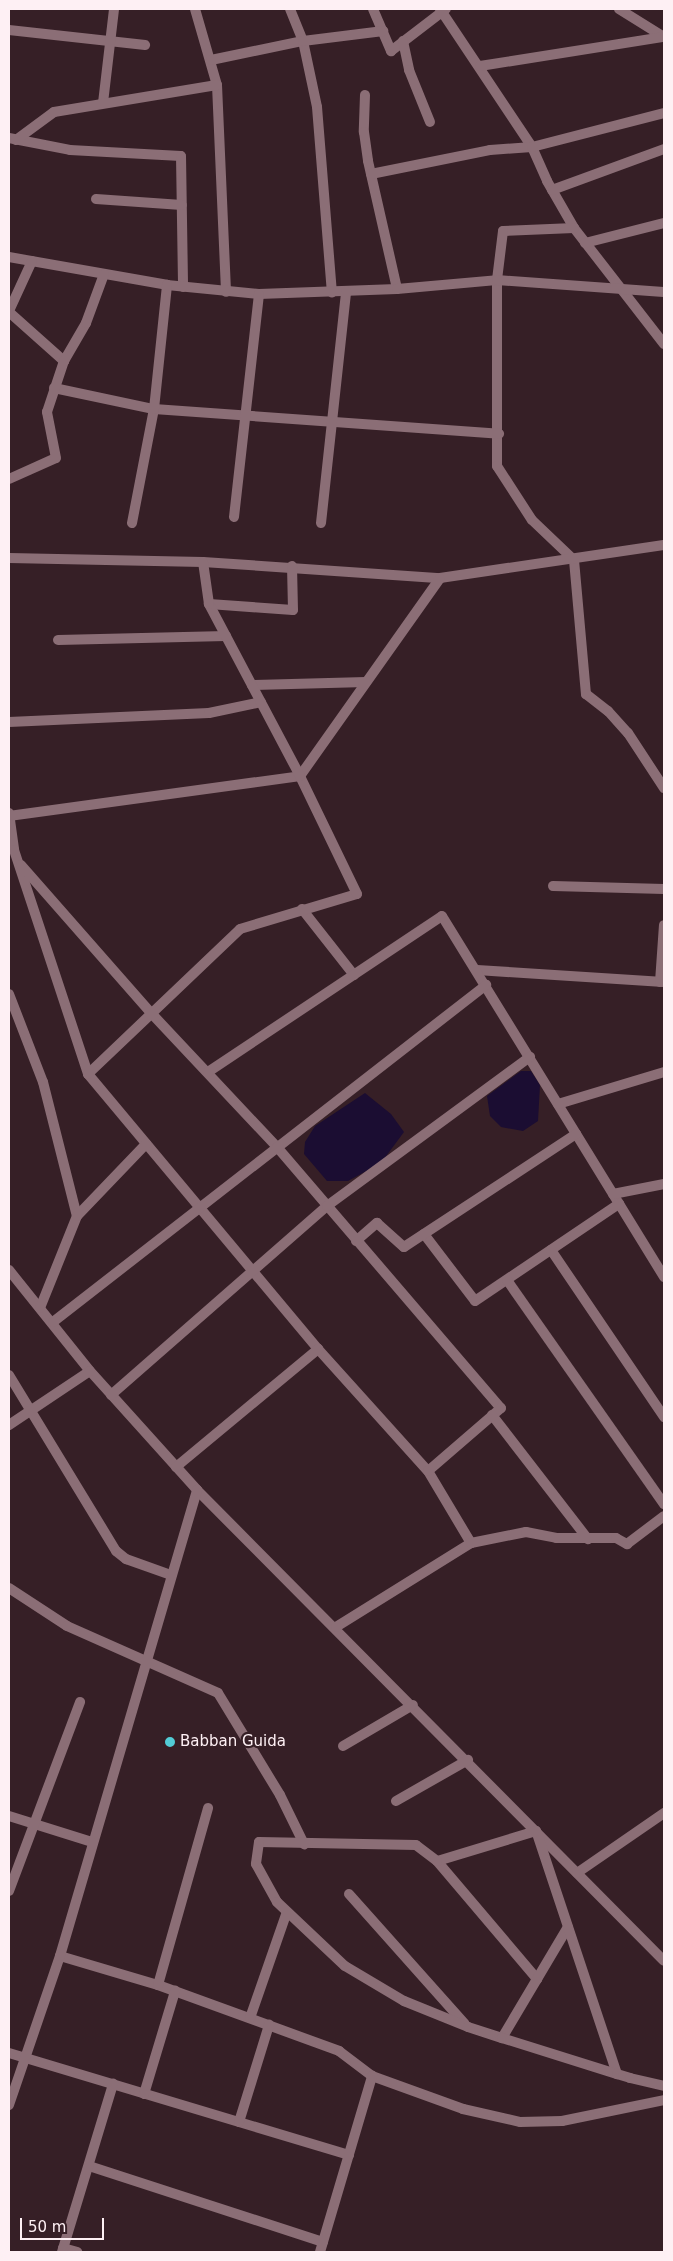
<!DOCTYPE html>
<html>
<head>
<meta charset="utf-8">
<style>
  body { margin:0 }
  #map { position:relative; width:673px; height:2261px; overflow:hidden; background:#361f26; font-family:"DejaVu Sans",sans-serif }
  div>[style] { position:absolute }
  .water>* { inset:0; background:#1b0d32 }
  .minor>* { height:10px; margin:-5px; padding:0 5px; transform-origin:5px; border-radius:5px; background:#8b6e76 }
  .dots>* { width:14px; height:14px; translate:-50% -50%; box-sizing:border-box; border:2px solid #361f26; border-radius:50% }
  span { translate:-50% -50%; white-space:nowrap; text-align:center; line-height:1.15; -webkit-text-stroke:4.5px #361f26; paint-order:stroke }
  .poi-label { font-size:15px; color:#fef0f4 }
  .left { translate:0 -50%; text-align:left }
  .frame { position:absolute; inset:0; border:10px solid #fef0f4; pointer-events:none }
  .scale { position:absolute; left:20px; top:2218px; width:84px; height:22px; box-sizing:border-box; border:2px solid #fef0f4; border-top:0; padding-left:6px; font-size:15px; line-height:18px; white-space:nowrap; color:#fef0f4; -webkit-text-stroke:4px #361f26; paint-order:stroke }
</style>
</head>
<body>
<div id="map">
  <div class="water">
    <div style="clip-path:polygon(521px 1071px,531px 1071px,540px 1085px,538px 1121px,523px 1131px,501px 1127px,490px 1116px,487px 1096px)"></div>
    <div style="clip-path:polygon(365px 1093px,391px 1114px,404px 1132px,381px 1163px,348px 1181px,327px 1181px,304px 1154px,305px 1142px,315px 1126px)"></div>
  </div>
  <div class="minor">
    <div style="left:195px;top:9px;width:79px;rotate:73.9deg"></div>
    <div style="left:217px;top:85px;width:207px;rotate:87.5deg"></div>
    <div style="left:290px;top:9px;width:35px;rotate:68deg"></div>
    <div style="left:303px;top:41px;width:67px;rotate:78deg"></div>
    <div style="left:317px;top:107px;width:186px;rotate:85.4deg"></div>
    <div style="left:373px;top:9px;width:46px;rotate:66.8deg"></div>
    <div style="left:391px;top:51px;width:69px;rotate:-37.4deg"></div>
    <div style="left:440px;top:9px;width:166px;rotate:56.3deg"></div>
    <div style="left:532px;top:147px;width:37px;rotate:66deg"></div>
    <div style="left:547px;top:181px;width:54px;rotate:60.1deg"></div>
    <div style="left:574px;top:228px;width:147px;rotate:52.2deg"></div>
    <div style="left:619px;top:9px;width:53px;rotate:31.9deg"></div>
    <div style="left:9px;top:30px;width:137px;rotate:6.3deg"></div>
    <div style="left:403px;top:41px;width:30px;rotate:78deg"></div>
    <div style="left:409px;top:70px;width:56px;rotate:68deg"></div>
    <div style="left:211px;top:60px;width:94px;rotate:-11.7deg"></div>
    <div style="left:303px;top:41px;width:81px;rotate:-7.1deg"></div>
    <div style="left:480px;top:66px;width:186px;rotate:-9deg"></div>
    <div style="left:365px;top:95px;width:37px;rotate:92deg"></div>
    <div style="left:364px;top:132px;width:29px;rotate:82deg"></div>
    <div style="left:368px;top:161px;width:131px;rotate:77.2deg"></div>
    <div style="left:103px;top:103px;width:95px;rotate:-83.3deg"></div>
    <div style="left:9px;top:138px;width:62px;rotate:11.1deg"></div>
    <div style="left:70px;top:150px;width:111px;rotate:3.1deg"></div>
    <div style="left:181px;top:156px;width:131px;rotate:89.1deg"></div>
    <div style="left:16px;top:140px;width:47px;rotate:-36.4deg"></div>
    <div style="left:54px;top:112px;width:165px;rotate:-9.4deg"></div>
    <div style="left:371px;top:174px;width:121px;rotate:-11.4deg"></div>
    <div style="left:490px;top:150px;width:42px;rotate:-4.1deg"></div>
    <div style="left:532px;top:147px;width:136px;rotate:-14.4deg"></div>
    <div style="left:552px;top:190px;width:119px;rotate:-20.1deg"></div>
    <div style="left:96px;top:199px;width:86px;rotate:4deg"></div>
    <div style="left:574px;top:228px;width:71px;rotate:177.6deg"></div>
    <div style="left:503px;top:231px;width:49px;rotate:97deg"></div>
    <div style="left:497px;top:280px;width:186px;rotate:90deg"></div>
    <div style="left:497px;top:466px;width:64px;rotate:57.1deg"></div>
    <div style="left:532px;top:520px;width:58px;rotate:43.6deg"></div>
    <div style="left:574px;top:560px;width:135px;rotate:84.9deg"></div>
    <div style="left:586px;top:694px;width:28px;rotate:38deg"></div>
    <div style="left:608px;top:711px;width:30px;rotate:48deg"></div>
    <div style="left:628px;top:733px;width:66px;rotate:56.8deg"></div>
    <div style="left:585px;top:243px;width:81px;rotate:-14.2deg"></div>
    <div style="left:9px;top:257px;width:160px;rotate:10deg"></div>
    <div style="left:167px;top:285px;width:92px;rotate:5.6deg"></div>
    <div style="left:259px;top:294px;width:138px;rotate:-2.1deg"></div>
    <div style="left:397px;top:289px;width:100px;rotate:-5.1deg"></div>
    <div style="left:497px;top:280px;width:167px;rotate:4.1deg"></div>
    <div style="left:9px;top:311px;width:55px;rotate:-65.3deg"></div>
    <div style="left:9px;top:312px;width:74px;rotate:41.7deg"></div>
    <div style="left:54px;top:388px;width:102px;rotate:11.9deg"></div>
    <div style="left:154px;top:409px;width:346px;rotate:4.1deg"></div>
    <div style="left:9px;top:479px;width:51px;rotate:-24.1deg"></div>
    <div style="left:56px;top:458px;width:47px;rotate:-101.1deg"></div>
    <div style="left:47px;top:412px;width:54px;rotate:-71.6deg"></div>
    <div style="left:64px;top:361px;width:44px;rotate:-59.9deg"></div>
    <div style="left:86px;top:323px;width:52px;rotate:-69.8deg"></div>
    <div style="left:234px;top:517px;width:224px;rotate:-83.6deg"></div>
    <div style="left:132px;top:523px;width:116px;rotate:-79.1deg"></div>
    <div style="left:154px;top:409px;width:125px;rotate:-84deg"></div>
    <div style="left:321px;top:523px;width:233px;rotate:-83.8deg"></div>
    <div style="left:9px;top:558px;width:194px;rotate:1.2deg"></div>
    <div style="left:203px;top:562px;width:238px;rotate:3.9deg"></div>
    <div style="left:440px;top:578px;width:226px;rotate:-8.4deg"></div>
    <div style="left:209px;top:604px;width:84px;rotate:4.1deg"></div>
    <div style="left:293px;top:610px;width:44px;rotate:-91.3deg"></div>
    <div style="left:58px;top:640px;width:168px;rotate:-1.4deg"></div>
    <div style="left:252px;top:685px;width:114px;rotate:-1.5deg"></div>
    <div style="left:9px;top:722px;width:200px;rotate:-2.6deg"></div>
    <div style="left:209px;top:713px;width:53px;rotate:-11.9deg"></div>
    <div style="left:9px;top:813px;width:37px;rotate:82deg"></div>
    <div style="left:14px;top:850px;width:236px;rotate:71.7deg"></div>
    <div style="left:88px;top:1074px;width:359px;rotate:50.1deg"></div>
    <div style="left:318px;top:1349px;width:164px;rotate:48deg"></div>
    <div style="left:428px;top:1471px;width:84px;rotate:59.2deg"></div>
    <div style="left:9px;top:816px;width:294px;rotate:-7.8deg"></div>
    <div style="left:300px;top:776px;width:242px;rotate:-54.7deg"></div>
    <div style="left:21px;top:865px;width:200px;rotate:48.7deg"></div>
    <div style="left:153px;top:1015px;width:181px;rotate:46.8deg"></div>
    <div style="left:277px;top:1147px;width:344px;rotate:49.4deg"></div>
    <div style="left:501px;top:1408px;width:96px;rotate:139.2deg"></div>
    <div style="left:553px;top:886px;width:111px;rotate:1.5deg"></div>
    <div style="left:302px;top:909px;width:84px;rotate:51.8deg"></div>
    <div style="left:477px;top:970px;width:187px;rotate:3.7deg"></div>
    <div style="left:660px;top:982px;width:57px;rotate:-86deg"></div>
    <div style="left:9px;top:994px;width:94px;rotate:68.9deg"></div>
    <div style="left:43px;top:1082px;width:138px;rotate:75.8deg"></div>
    <div style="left:208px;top:1072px;width:281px;rotate:-33.7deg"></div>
    <div style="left:442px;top:916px;width:424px;rotate:58.4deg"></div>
    <div style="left:88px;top:1074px;width:210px;rotate:-43.6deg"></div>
    <div style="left:240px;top:929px;width:122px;rotate:-16.7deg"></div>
    <div style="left:357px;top:894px;width:131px;rotate:-115.8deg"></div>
    <div style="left:300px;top:776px;width:195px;rotate:-117.9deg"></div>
    <div style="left:209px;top:604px;width:42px;rotate:-98.1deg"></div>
    <div style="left:558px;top:1104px;width:111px;rotate:-16.8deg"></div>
    <div style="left:613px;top:1194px;width:52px;rotate:-11.1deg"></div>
    <div style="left:424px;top:1234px;width:84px;rotate:52.7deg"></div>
    <div style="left:475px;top:1301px;width:174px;rotate:-34deg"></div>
    <div style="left:356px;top:1241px;width:28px;rotate:-41deg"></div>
    <div style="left:377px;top:1223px;width:36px;rotate:42deg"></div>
    <div style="left:404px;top:1247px;width:206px;rotate:-33.3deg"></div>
    <div style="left:551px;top:1250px;width:202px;rotate:55.9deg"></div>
    <div style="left:9px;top:1270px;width:129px;rotate:51.3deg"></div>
    <div style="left:90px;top:1371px;width:160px;rotate:48deg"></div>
    <div style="left:197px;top:1490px;width:663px;rotate:45.24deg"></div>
    <div style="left:507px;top:1280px;width:274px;rotate:55deg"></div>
    <div style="left:40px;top:1308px;width:99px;rotate:-68.1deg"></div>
    <div style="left:77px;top:1216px;width:100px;rotate:-46.2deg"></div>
    <div style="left:53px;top:1322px;width:549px;rotate:-37.89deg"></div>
    <div style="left:9px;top:1375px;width:206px;rotate:58.7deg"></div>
    <div style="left:116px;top:1551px;width:13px;rotate:39deg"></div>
    <div style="left:126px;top:1559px;width:48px;rotate:19.6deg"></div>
    <div style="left:111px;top:1395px;width:287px;rotate:-41.2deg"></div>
    <div style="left:327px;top:1206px;width:252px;rotate:-36.3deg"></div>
    <div style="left:492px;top:1415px;width:157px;rotate:52.3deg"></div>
    <div style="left:9px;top:1425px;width:97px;rotate:-33.7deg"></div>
    <div style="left:176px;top:1467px;width:185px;rotate:-39.7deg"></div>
    <div style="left:9px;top:1588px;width:69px;rotate:33.2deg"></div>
    <div style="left:67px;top:1626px;width:165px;rotate:23.9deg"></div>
    <div style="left:218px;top:1693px;width:119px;rotate:58.7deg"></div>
    <div style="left:280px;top:1795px;width:55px;rotate:63.9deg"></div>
    <div style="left:336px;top:1627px;width:159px;rotate:-31.9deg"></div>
    <div style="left:471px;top:1543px;width:56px;rotate:-11.3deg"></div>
    <div style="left:526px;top:1532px;width:31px;rotate:11deg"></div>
    <div style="left:556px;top:1538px;width:60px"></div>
    <div style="left:616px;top:1538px;width:13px;rotate:29deg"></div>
    <div style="left:627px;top:1544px;width:46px;rotate:-37.1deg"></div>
    <div style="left:343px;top:1746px;width:81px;rotate:-30.4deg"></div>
    <div style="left:396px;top:1801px;width:83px;rotate:-29.7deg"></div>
    <div style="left:9px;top:1816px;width:87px;rotate:17.4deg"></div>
    <div style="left:437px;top:1861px;width:155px;rotate:49.7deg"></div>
    <div style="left:577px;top:1873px;width:106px;rotate:-34.6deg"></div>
    <div style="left:9px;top:1891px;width:202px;rotate:-69.4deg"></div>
    <div style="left:349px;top:1894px;width:174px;rotate:48.3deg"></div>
    <div style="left:60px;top:1956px;width:102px;rotate:16.5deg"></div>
    <div style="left:158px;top:1985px;width:193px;rotate:20deg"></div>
    <div style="left:339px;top:2051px;width:41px;rotate:37.1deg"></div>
    <div style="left:372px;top:2076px;width:97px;rotate:19.9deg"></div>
    <div style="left:463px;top:2109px;width:58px;rotate:12.8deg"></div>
    <div style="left:520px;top:2122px;width:42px;rotate:-1.4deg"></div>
    <div style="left:562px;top:2121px;width:104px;rotate:-11.6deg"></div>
    <div style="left:158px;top:1985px;width:184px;rotate:-74.2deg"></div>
    <div style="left:250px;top:2018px;width:112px;rotate:-70.8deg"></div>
    <div style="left:502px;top:2038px;width:129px;rotate:-59.3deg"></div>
    <div style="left:9px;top:2053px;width:355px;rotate:16.7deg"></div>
    <div style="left:617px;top:2074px;width:256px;rotate:-108.4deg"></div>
    <div style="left:536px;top:1831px;width:103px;rotate:163.1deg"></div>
    <div style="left:437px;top:1861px;width:26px;rotate:-143deg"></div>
    <div style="left:416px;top:1845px;width:157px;rotate:-178.9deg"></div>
    <div style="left:259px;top:1842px;width:22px;rotate:98deg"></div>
    <div style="left:256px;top:1864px;width:43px;rotate:61.1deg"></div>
    <div style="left:277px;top:1902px;width:93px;rotate:43.3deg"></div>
    <div style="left:345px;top:1966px;width:69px;rotate:30.7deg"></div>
    <div style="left:404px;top:2001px;width:69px;rotate:22.1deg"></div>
    <div style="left:468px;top:2027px;width:36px;rotate:18deg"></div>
    <div style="left:502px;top:2038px;width:121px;rotate:17.4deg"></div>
    <div style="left:617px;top:2074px;width:14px;rotate:17deg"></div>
    <div style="left:630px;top:2078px;width:35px;rotate:13deg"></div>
    <div style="left:144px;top:2094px;width:108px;rotate:-73.2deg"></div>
    <div style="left:9px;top:2105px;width:157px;rotate:-71.1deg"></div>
    <div style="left:60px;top:1956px;width:486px;rotate:-73.6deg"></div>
    <div style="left:239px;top:2122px;width:102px;rotate:-72.8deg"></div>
    <div style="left:89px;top:2166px;width:246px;rotate:18deg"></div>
    <div style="left:63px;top:2248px;width:15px;rotate:16deg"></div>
    <div style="left:62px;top:2252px;width:176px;rotate:-73.1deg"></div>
    <div style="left:320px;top:2252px;width:184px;rotate:-73.5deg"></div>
  </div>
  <div class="dots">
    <div style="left:170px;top:1742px;background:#52ccd6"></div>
  </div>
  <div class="poi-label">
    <span class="left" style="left:180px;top:1742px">Babban Guida</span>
  </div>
  <div class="frame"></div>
  <div class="scale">50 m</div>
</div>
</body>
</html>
